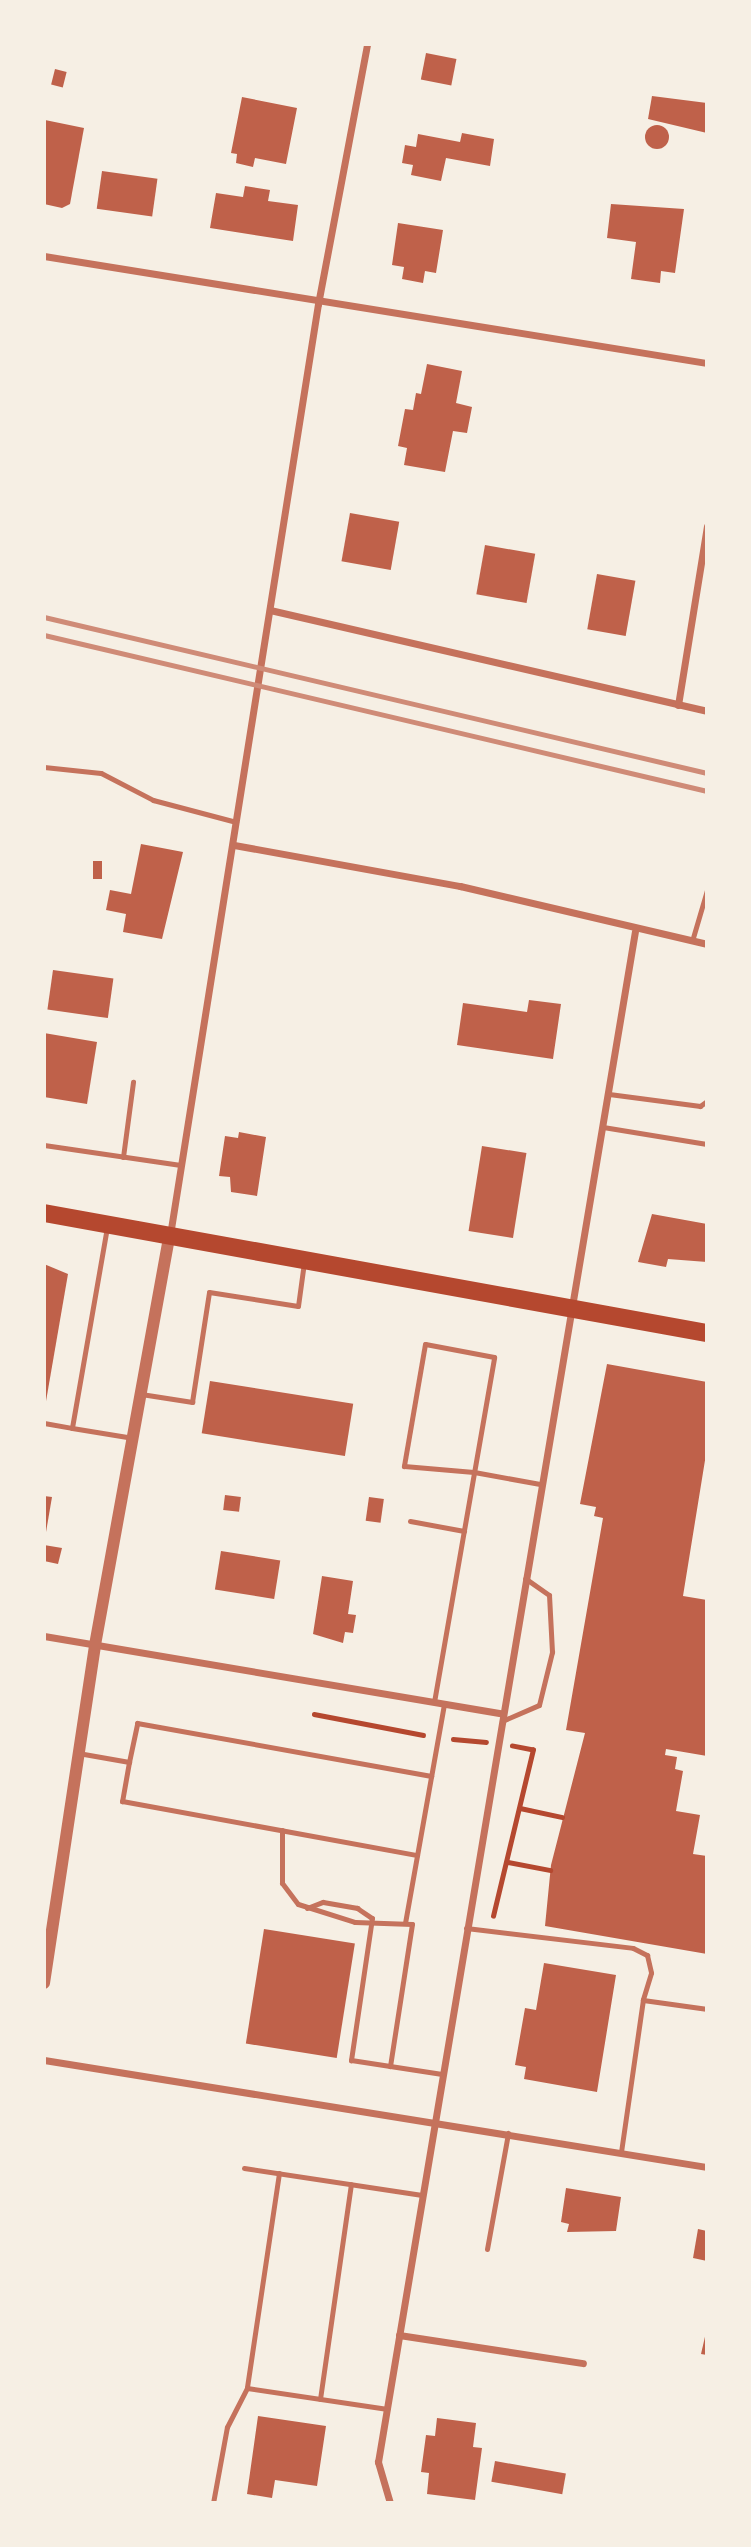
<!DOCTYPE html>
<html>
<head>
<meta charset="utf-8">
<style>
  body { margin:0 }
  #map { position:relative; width:751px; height:2547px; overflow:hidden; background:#f6efe4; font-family:"Exo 2",sans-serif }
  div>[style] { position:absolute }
  .building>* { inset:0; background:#bf614a; transform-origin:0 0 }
  .round { border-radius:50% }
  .path>* { height:4.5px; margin:-2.25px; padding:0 2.25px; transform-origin:2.25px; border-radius:2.25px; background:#b5482f }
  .service>* { height:5px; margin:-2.5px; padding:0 2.5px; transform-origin:2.5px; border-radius:2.5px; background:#c5725c }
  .minor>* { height:7px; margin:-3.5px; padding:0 3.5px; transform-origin:3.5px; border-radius:3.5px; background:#c5725c }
  .tertiary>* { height:12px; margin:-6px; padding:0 6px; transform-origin:6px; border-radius:6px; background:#c5725c }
  .primary>* { height:18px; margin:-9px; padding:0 9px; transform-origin:9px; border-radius:9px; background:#b5482f }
  .rail>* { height:5px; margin:-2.5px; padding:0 2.5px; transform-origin:2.5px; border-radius:2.5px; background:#cf8b77 }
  span { translate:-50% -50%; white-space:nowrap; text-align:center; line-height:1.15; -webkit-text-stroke:5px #f6efe4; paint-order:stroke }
  .frame { position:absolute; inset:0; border:46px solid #f6efe4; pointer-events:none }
</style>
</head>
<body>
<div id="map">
  <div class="building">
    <div style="left:426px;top:53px;width:31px;height:27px;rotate:11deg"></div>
    <div style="left:55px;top:69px;width:12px;height:16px;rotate:14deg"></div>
    <div style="clip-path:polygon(652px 96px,707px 103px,707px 133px,648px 119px)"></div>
    <div style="clip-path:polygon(242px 97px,297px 108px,286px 164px,255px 158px,253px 167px,236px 163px,237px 154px,231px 153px)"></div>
    <div style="clip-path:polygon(45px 120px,84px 128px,70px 204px,62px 208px,44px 204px)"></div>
    <div class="round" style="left:645px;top:125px;width:24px;height:24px"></div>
    <div style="clip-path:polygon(462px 133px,494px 139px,490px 166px,446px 158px,441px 181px,411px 175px,413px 165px,402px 163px,405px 145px,416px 147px,418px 134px,460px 142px)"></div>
    <div style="left:102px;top:171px;width:56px;height:38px;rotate:8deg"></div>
    <div style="clip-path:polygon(245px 186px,270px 190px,268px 201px,298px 205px,293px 241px,210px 228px,216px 193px,243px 197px)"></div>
    <div style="clip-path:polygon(611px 204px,684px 209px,675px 273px,661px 271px,660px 283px,631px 279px,636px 242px,607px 238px)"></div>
    <div style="clip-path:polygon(398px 223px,443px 230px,436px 273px,425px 271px,423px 283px,402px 279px,404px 267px,392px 265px)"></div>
    <div style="clip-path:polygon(427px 364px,462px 371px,456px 403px,472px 407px,467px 433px,453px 431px,445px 472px,404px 465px,407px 448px,398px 446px,405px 409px,413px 410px,416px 393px,421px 394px)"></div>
    <div style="left:350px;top:513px;width:50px;height:49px;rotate:10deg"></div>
    <div style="left:485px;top:545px;width:51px;height:50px;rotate:10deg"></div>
    <div style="left:597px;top:574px;width:39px;height:56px;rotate:10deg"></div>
    <div style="clip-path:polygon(141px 844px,183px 852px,162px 939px,123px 932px,126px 914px,106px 910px,110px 890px,131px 894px)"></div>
    <div style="left:93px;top:861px;width:9px;height:18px"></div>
    <div style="left:53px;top:970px;width:61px;height:40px;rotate:8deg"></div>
    <div style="clip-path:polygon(529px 1000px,561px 1004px,553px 1059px,457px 1045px,463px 1003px,527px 1012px)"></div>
    <div style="clip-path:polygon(44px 1033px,97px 1042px,87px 1104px,44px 1097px)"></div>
    <div style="clip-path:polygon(239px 1132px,266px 1137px,257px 1196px,231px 1192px,230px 1177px,219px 1176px,225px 1136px,238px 1138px)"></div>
    <div style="left:482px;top:1146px;width:45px;height:86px;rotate:9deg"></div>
    <div style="clip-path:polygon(652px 1214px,707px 1224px,707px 1262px,668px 1259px,666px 1267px,638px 1262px)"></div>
    <div style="clip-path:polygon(44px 1264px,68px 1274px,45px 1407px,44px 1407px)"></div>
    <div style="clip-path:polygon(607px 1364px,707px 1382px,707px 1448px,683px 1596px,707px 1600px,707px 1756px,666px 1749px,665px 1755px,677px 1757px,675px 1769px,683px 1771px,676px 1811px,700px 1815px,693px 1854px,707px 1856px,707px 1954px,545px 1926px,551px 1865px,585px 1733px,566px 1730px,603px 1518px,594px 1516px,596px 1507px,580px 1504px)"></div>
    <div style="left:210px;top:1381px;width:145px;height:53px;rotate:9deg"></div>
    <div style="left:225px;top:1495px;width:16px;height:15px;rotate:7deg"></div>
    <div style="clip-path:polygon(44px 1496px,52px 1497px,45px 1538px,44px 1538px)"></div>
    <div style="left:369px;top:1497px;width:15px;height:24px;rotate:8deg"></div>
    <div style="clip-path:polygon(44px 1545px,62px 1548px,58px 1564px,44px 1561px)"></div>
    <div style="left:221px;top:1551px;width:60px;height:39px;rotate:9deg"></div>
    <div style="clip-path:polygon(322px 1576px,353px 1581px,348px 1614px,356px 1615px,353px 1633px,345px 1632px,343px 1643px,313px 1634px)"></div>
    <div style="left:264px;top:1929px;width:92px;height:116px;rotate:9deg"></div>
    <div style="clip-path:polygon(544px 1963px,616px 1975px,597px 2092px,524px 2079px,526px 2067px,515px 2065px,525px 2008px,536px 2010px)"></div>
    <div style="clip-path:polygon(566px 2188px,621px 2197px,616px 2231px,567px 2232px,569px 2224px,561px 2222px)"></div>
    <div style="clip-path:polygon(698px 2229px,707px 2231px,707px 2261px,693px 2258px)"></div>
    <div style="clip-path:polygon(707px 2328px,707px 2355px,701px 2354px)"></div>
    <div style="clip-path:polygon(258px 2416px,326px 2426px,317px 2486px,275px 2480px,272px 2498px,247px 2494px)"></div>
    <div style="clip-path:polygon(437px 2418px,476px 2423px,473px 2447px,482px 2448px,475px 2500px,427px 2494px,429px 2473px,421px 2472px,426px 2435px,435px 2436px)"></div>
    <div style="left:495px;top:2461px;width:72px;height:21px;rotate:10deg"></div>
  </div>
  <div class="path">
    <div style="left:314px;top:1714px;width:111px;rotate:10.9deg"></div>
    <div style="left:453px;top:1739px;width:33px;rotate:5deg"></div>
    <div style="left:520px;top:1808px;width:43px;rotate:12.1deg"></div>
    <div style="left:508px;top:1862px;width:43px;rotate:10.8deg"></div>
    <div style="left:493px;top:1916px;width:171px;rotate:-76.5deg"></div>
    <div style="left:533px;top:1750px;width:21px;rotate:-169deg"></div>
  </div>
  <div class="service">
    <div style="left:44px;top:767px;width:57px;rotate:6deg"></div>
    <div style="left:101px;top:773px;width:59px;rotate:27.4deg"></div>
    <div style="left:153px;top:800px;width:86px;rotate:14.8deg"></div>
    <div style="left:692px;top:941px;width:53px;rotate:-73.6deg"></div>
    <div style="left:609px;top:1094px;width:92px;rotate:7.5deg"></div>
    <div style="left:700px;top:1106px;width:9px;rotate:-36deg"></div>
    <div style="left:603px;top:1127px;width:105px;rotate:9.3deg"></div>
    <div style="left:44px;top:1145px;width:138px;rotate:8.3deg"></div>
    <div style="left:123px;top:1157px;width:76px;rotate:-82.4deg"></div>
    <div style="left:107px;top:1227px;width:204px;rotate:99.9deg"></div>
    <div style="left:72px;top:1428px;width:62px;rotate:9.3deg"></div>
    <div style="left:141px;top:1394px;width:52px;rotate:8.9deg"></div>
    <div style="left:192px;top:1402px;width:111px;rotate:-81.2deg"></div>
    <div style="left:209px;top:1292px;width:90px;rotate:8.9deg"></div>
    <div style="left:298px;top:1306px;width:44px;rotate:-82.2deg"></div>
    <div style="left:44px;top:1423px;width:28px;rotate:10deg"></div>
    <div style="left:410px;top:1521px;width:55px;rotate:10.5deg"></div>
    <div style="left:434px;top:1702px;width:350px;rotate:-80.1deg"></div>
    <div style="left:494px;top:1357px;width:70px;rotate:-169.3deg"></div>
    <div style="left:425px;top:1344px;width:124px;rotate:99.8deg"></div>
    <div style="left:404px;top:1466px;width:70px;rotate:4.9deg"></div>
    <div style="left:474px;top:1472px;width:67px;rotate:10.3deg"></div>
    <div style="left:502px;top:1721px;width:40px;rotate:-23.4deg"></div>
    <div style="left:539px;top:1705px;width:55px;rotate:-76.2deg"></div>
    <div style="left:552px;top:1652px;width:57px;rotate:-93deg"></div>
    <div style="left:549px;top:1595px;width:29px;rotate:-145deg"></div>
    <div style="left:78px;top:1753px;width:52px;rotate:10deg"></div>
    <div style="left:129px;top:1762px;width:40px;rotate:100deg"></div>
    <div style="left:122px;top:1801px;width:300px;rotate:10.4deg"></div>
    <div style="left:129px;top:1762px;width:40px;rotate:-78deg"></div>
    <div style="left:137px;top:1723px;width:299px;rotate:10.2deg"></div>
    <div style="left:282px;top:1830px;width:53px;rotate:90deg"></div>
    <div style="left:282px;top:1883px;width:26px;rotate:53deg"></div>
    <div style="left:298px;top:1904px;width:60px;rotate:17.5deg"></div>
    <div style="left:355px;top:1922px;width:57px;rotate:2deg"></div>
    <div style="left:412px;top:1924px;width:144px;rotate:98.8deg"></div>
    <div style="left:307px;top:1908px;width:17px;rotate:-21deg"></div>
    <div style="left:323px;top:1902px;width:35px;rotate:10deg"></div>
    <div style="left:357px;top:1908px;width:18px;rotate:34deg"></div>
    <div style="left:372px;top:1918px;width:144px;rotate:98.4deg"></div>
    <div style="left:351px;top:2060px;width:92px;rotate:8.7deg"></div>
    <div style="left:405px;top:1923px;width:223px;rotate:-79.9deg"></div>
    <div style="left:466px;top:1928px;width:168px;rotate:6.8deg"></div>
    <div style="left:633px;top:1948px;width:16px;rotate:27deg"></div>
    <div style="left:647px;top:1955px;width:18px;rotate:77deg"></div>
    <div style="left:651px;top:1973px;width:28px;rotate:107deg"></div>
    <div style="left:621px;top:2152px;width:154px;rotate:-81.8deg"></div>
    <div style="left:643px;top:2000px;width:65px;rotate:8deg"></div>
    <div style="left:244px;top:2168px;width:180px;rotate:8.6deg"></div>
    <div style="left:279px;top:2173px;width:217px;rotate:98.5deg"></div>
    <div style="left:247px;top:2388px;width:142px;rotate:8.5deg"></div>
    <div style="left:487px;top:2249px;width:118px;rotate:-79.7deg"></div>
    <div style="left:320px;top:2399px;width:217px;rotate:-81.8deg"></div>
    <div style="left:213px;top:2503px;width:77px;rotate:-79.6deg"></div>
    <div style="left:227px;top:2427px;width:44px;rotate:-62.9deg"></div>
  </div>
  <div class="minor">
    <div style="left:44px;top:256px;width:672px;rotate:9.17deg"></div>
    <div style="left:270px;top:610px;width:449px;rotate:13deg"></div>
    <div style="left:678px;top:705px;width:181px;rotate:-80.8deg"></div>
    <div style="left:234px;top:845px;width:230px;rotate:10.3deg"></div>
    <div style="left:460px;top:886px;width:254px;rotate:13.2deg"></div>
    <div style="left:170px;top:1235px;width:943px;rotate:-80.97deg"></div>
    <div style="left:318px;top:304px;width:265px;rotate:-79.3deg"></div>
    <div style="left:44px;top:1636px;width:463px;rotate:9.6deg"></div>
    <div style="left:44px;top:2060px;width:672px;rotate:9.17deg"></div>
    <div style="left:399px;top:2335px;width:186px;rotate:8.7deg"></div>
    <div style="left:390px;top:2503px;width:43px;rotate:-106.3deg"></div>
    <div style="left:378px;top:2462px;width:1552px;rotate:-80.47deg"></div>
  </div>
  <div class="tertiary">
    <div style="left:44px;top:1983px;width:342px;rotate:-81.4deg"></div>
    <div style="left:95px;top:1645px;width:416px;rotate:-79.7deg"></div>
  </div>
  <div class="primary">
    <div style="left:44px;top:1213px;width:674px;rotate:10.26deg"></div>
  </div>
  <div class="rail">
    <div style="left:44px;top:617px;width:681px;rotate:13.24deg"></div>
    <div style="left:44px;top:635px;width:681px;rotate:13.24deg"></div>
  </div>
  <div class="frame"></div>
</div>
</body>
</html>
